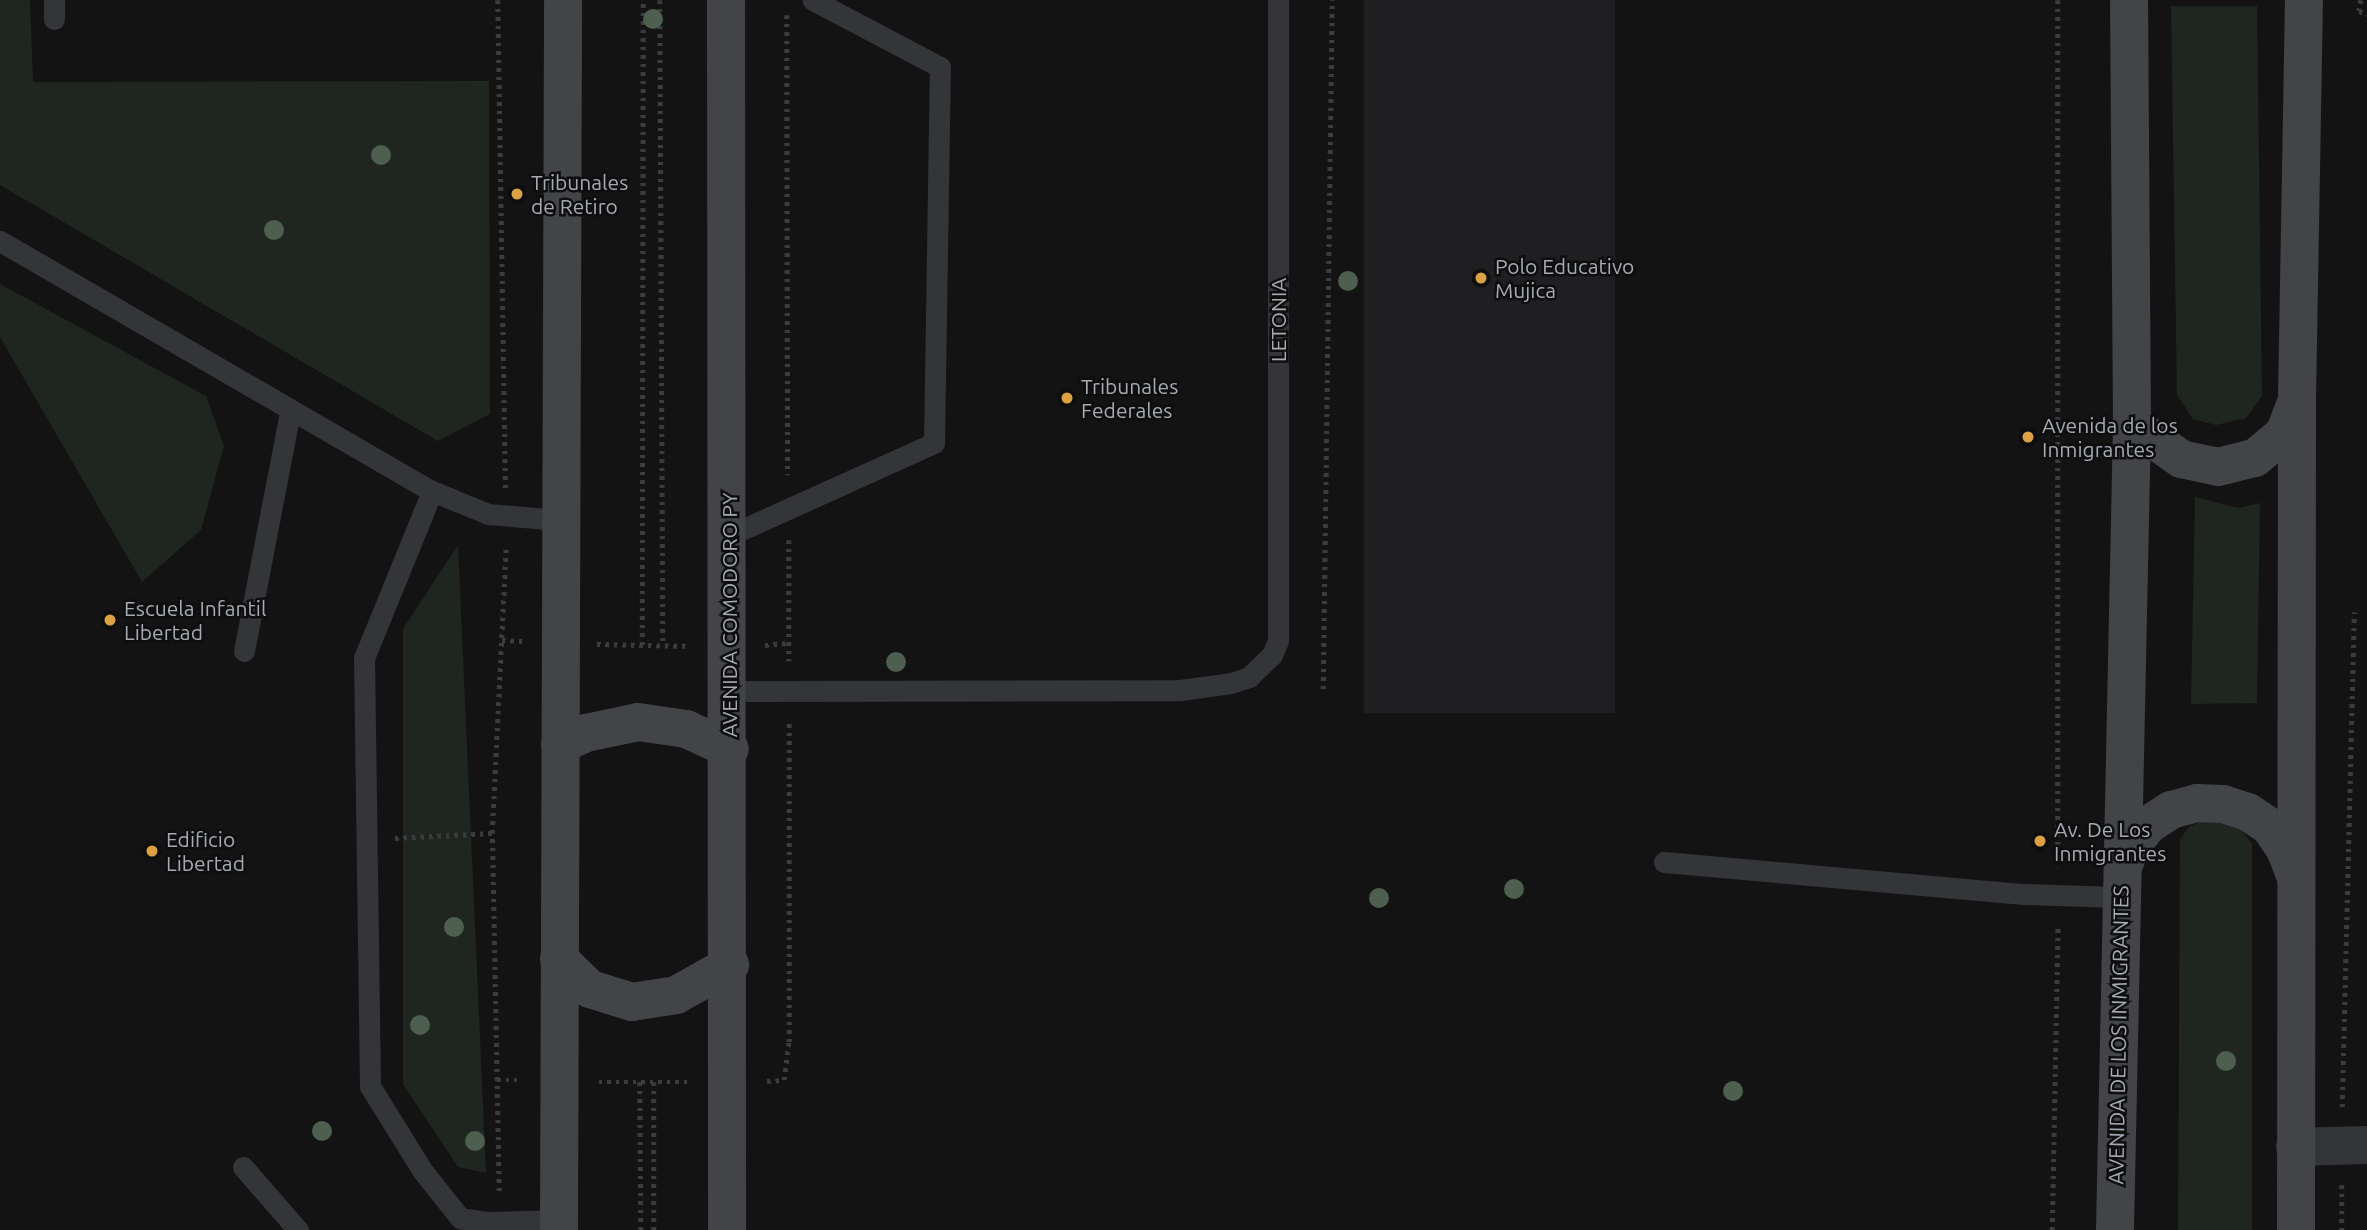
<!DOCTYPE html>
<html>
<head>
<meta charset="utf-8">
<style>
  body { margin:0 }
  #map { position:relative; width:2367px; height:1230px; overflow:hidden; background:#131314; font-family:Ubuntu,sans-serif }
  div>[style] { position:absolute }
  .built>* { inset:0; background:#1f1f21; transform-origin:0 0 }
  .green>* { inset:0; background:#1f2620 }
  .path>* { height:4.5px; margin-top:-2.25px; transform-origin:0; background:repeating-linear-gradient(90deg,#3a3c3f 0 3.5px,transparent 0 8.5px) }
  .lane>* { height:21px; margin:-10.5px; padding:0 10.5px; transform-origin:10.5px; border-radius:10.5px; background:#343538 }
  .street>* { height:38px; margin:-19px; padding:0 19px; transform-origin:19px; border-radius:19px; background:#343538 }
  .secondary>* { height:38px; margin:-19px; padding:0 19px; transform-origin:19px; border-radius:19px; background:#424448 }
  .trees>* { width:20px; height:20px; margin:-10px; border-radius:50%; background:#4e5e4f }
  .dots>* { width:19px; height:19px; translate:-50% -50%; box-sizing:border-box; border:4px solid #0e0e0f; border-radius:50% }
  span { translate:-50% -50%; white-space:nowrap; text-align:center; line-height:1.15; -webkit-text-stroke:5px #0e0e0f; paint-order:stroke }
  .poi-label { font-size:21px; color:#a6aab3 }
  .left { translate:0 -50%; text-align:left }
  .street-label { font-size:21px; color:#a6aab3 }
</style>
</head>
<body>
<div id="map">
  <div class="built">
    <div style="left:1364px;top:0;width:251px;height:713px"></div>
  </div>
  <div class="green">
    <div style="clip-path:polygon(0 0,30px 0,33px 82px,489px 81px,490px 414px,438px 441px,0 185px)"></div>
    <div style="clip-path:polygon(2171px 6px,2257px 6px,2262px 396px,2246px 418px,2216px 425px,2193px 419px,2177px 395px)"></div>
    <div style="clip-path:polygon(0 284px,206px 396px,224px 446px,201px 530px,142px 582px,0 337px)"></div>
    <div style="clip-path:polygon(2195px 497px,2238px 508px,2260px 503px,2257px 703px,2191px 704px)"></div>
    <div style="clip-path:polygon(458px 545px,486px 1173px,458px 1167px,403px 1084px,403px 629px)"></div>
    <div style="clip-path:polygon(2214px 815px,2238px 824px,2252px 844px,2252px 1230px,2178px 1230px,2180px 839px,2189px 827px)"></div>
  </div>
  <div class="path">
    <div style="left:498px;top:0;width:488px;rotate:89.1deg"></div>
    <div style="left:660px;top:0;width:646px;rotate:89.73deg"></div>
    <div style="left:2058px;top:0;width:867px;rotate:90deg"></div>
    <div style="left:2361px;top:0;width:11px;rotate:100deg"></div>
    <div style="left:2359px;top:11px;width:9px;rotate:21deg"></div>
    <div style="left:787px;top:15px;width:460px;rotate:89.9deg"></div>
    <div style="left:789px;top:540px;width:121px;rotate:90deg"></div>
    <div style="left:502px;top:640px;width:20px;rotate:3deg"></div>
    <div style="left:597px;top:644px;width:93px;rotate:1.2deg"></div>
    <div style="left:642px;top:645px;width:645px;rotate:-89.91deg"></div>
    <div style="left:765px;top:645px;width:25px;rotate:-5deg"></div>
    <div style="left:1323px;top:689px;width:689px;rotate:-89.25deg"></div>
    <div style="left:395px;top:838px;width:97px;rotate:-3deg"></div>
    <div style="left:497px;top:1080px;width:23px"></div>
    <div style="left:767px;top:1081px;width:17px;rotate:-3deg"></div>
    <div style="left:784px;top:1080px;width:38px;rotate:-83deg"></div>
    <div style="left:789px;top:1042px;width:320px;rotate:-90deg"></div>
    <div style="left:599px;top:1082px;width:89px"></div>
    <div style="left:640px;top:1082px;width:148px;rotate:89.6deg"></div>
    <div style="left:654px;top:1082px;width:148px;rotate:90deg"></div>
    <div style="left:2342px;top:1107px;width:495px;rotate:-88.6deg"></div>
    <div style="left:2342px;top:1185px;width:45px;rotate:90deg"></div>
    <div style="left:499px;top:1191px;width:358px;rotate:-91.1deg"></div>
    <div style="left:492px;top:833px;width:288px;rotate:-87.2deg"></div>
    <div style="left:2052px;top:1230px;width:305px;rotate:-88.9deg"></div>
  </div>
  <div class="lane">
    <div style="left:54px;top:19px;width:19px;rotate:-90deg"></div>
    <div style="left:0;top:241px;width:499px;rotate:30.1deg"></div>
    <div style="left:728px;top:536px;width:226px;rotate:-24.3deg"></div>
    <div style="left:934px;top:443px;width:376px;rotate:-89.1deg"></div>
    <div style="left:940px;top:67px;width:144px;rotate:-152.2deg"></div>
    <div style="left:244px;top:651px;width:243px;rotate:-79.1deg"></div>
    <div style="left:729px;top:691px;width:451px;rotate:-0.1deg"></div>
    <div style="left:1180px;top:690px;width:51px;rotate:-7.8deg"></div>
    <div style="left:1231px;top:683px;width:19px;rotate:-18deg"></div>
    <div style="left:1249px;top:677px;width:32px;rotate:-44deg"></div>
    <div style="left:1272px;top:655px;width:15px;rotate:-67deg"></div>
    <div style="left:1278px;top:641px;width:641px;rotate:-90deg"></div>
    <div style="left:1664px;top:862px;width:361px;rotate:5.1deg"></div>
    <div style="left:2024px;top:894px;width:96px;rotate:1.8deg"></div>
    <div style="left:243px;top:1167px;width:84px;rotate:48.9deg"></div>
    <div style="left:559px;top:1220px;width:72px;rotate:178.4deg"></div>
    <div style="left:487px;top:1222px;width:27px;rotate:-172deg"></div>
    <div style="left:460px;top:1218px;width:61px;rotate:-128.4deg"></div>
    <div style="left:422px;top:1170px;width:99px;rotate:-121.8deg"></div>
    <div style="left:370px;top:1086px;width:428px;rotate:-90.8deg"></div>
    <div style="left:364px;top:658px;width:180px;rotate:-67.8deg"></div>
    <div style="left:432px;top:491px;width:61px;rotate:22.3deg"></div>
    <div style="left:488px;top:514px;width:72px;rotate:4.8deg"></div>
  </div>
  <div class="street">
    <div style="left:2295px;top:1147px;width:72px;rotate:-1.6deg"></div>
  </div>
  <div class="secondary">
    <div style="left:726px;top:0;width:1230px;rotate:89.95deg"></div>
    <div style="left:2132px;top:424px;width:60px;rotate:35.5deg"></div>
    <div style="left:2181px;top:459px;width:38px;rotate:12deg"></div>
    <div style="left:2218px;top:467px;width:38px;rotate:-14deg"></div>
    <div style="left:2255px;top:458px;width:38px;rotate:-40deg"></div>
    <div style="left:2284px;top:434px;width:34px;rotate:-69deg"></div>
    <div style="left:560px;top:745px;width:29px;rotate:-25deg"></div>
    <div style="left:586px;top:733px;width:53px;rotate:-11.9deg"></div>
    <div style="left:638px;top:722px;width:49px;rotate:8.3deg"></div>
    <div style="left:686px;top:729px;width:48px;rotate:24.4deg"></div>
    <div style="left:2123px;top:867px;width:24px;rotate:-68deg"></div>
    <div style="left:2132px;top:845px;width:26px;rotate:-51deg"></div>
    <div style="left:2148px;top:825px;width:27px;rotate:-33deg"></div>
    <div style="left:2171px;top:810px;width:27px;rotate:-15deg"></div>
    <div style="left:2197px;top:803px;width:26px;rotate:2deg"></div>
    <div style="left:2223px;top:804px;width:26px;rotate:18deg"></div>
    <div style="left:2248px;top:812px;width:27px;rotate:34deg"></div>
    <div style="left:2270px;top:827px;width:27px;rotate:56deg"></div>
    <div style="left:2285px;top:849px;width:25px;rotate:69deg"></div>
    <div style="left:559px;top:959px;width:43px;rotate:44.1deg"></div>
    <div style="left:590px;top:989px;width:44px;rotate:17.2deg"></div>
    <div style="left:632px;top:1002px;width:45px;rotate:-9deg"></div>
    <div style="left:676px;top:995px;width:62px;rotate:-29.1deg"></div>
    <div style="left:559px;top:1230px;width:1230px;rotate:-89.81deg"></div>
    <div style="left:2115px;top:1230px;width:806px;rotate:-88.79deg"></div>
    <div style="left:2132px;top:424px;width:424px;rotate:-90.4deg"></div>
    <div style="left:2296px;top:1230px;width:831px;rotate:-89.93deg"></div>
    <div style="left:2297px;top:399px;width:399px;rotate:-89deg"></div>
  </div>
  <div class="trees">
    <div style="left:653px;top:19px"></div>
    <div style="left:381px;top:155px"></div>
    <div style="left:274px;top:230px"></div>
    <div style="left:1348px;top:281px"></div>
    <div style="left:896px;top:662px"></div>
    <div style="left:1514px;top:889px"></div>
    <div style="left:1379px;top:898px"></div>
    <div style="left:454px;top:927px"></div>
    <div style="left:420px;top:1025px"></div>
    <div style="left:2226px;top:1061px"></div>
    <div style="left:1733px;top:1091px"></div>
    <div style="left:322px;top:1131px"></div>
    <div style="left:475px;top:1141px"></div>
  </div>
  <div class="dots">
    <div style="left:517px;top:194px;background:#dba143"></div>
    <div style="left:1481px;top:278px;background:#dba143"></div>
    <div style="left:1067px;top:398px;background:#dba143"></div>
    <div style="left:2028px;top:437px;background:#dba143"></div>
    <div style="left:110px;top:620px;background:#dba143"></div>
    <div style="left:2040px;top:841px;background:#dba143"></div>
    <div style="left:152px;top:851px;background:#dba143"></div>
  </div>
  <div class="poi-label">
    <span class="left" style="left:531px;top:194px">Tribunales<br>de Retiro</span>
    <span class="left" style="left:1495px;top:278px">Polo Educativo<br>Mujica</span>
    <span class="left" style="left:1081px;top:398px">Tribunales<br>Federales</span>
    <span class="left" style="left:2042px;top:437px">Avenida de los<br>Inmigrantes</span>
    <span class="left" style="left:124px;top:620px">Escuela Infantil<br>Libertad</span>
    <span class="left" style="left:2054px;top:841px">Av. De Los<br>Inmigrantes</span>
    <span class="left" style="left:166px;top:851px">Edificio<br>Libertad</span>
  </div>
  <div class="street-label">
    <span style="left:1278px;top:320px;rotate:-90deg">LETONIA</span>
    <span style="left:729px;top:615px;rotate:-90deg">AVENIDA COMODORO PY</span>
    <span style="left:2118px;top:1035px;rotate:-89deg">AVENIDA DE LOS INMIGRANTES</span>
  </div>
</div>
</body>
</html>
